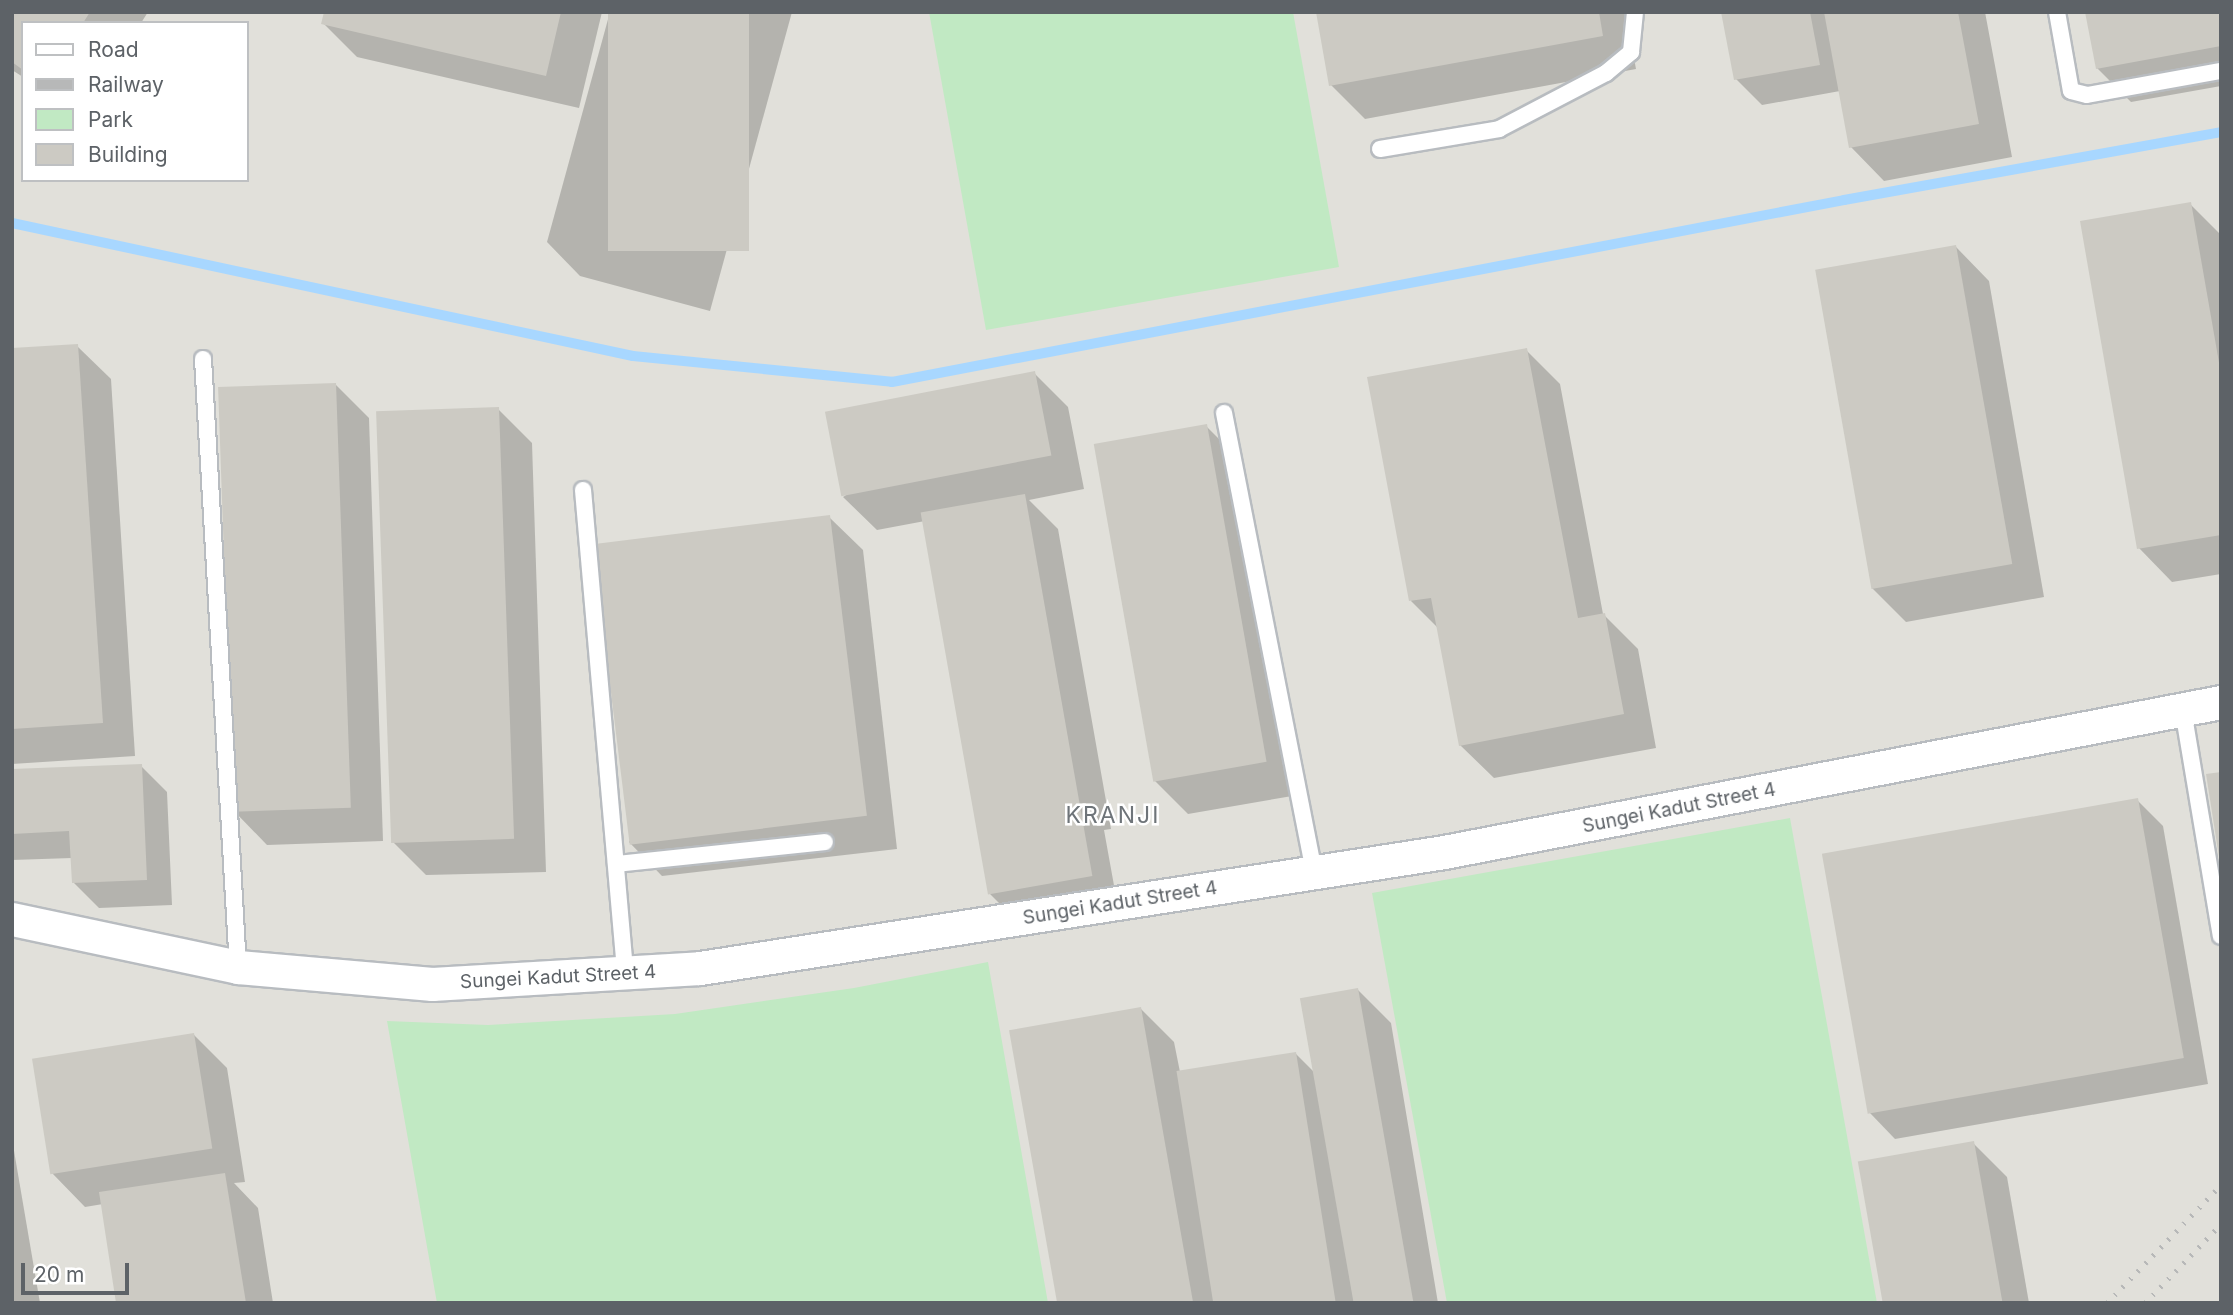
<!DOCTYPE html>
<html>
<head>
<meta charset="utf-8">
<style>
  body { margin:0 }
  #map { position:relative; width:2233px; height:1315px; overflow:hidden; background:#f1efe6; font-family:Inter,sans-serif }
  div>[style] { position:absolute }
  .industrial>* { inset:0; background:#e1e0da }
  .green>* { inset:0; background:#c1e9c3 }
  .shadow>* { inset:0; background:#0003 }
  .stream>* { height:10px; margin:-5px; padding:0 5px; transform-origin:5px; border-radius:5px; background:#a8d7ff }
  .building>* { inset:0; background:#cccac3; transform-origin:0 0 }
  .roads { filter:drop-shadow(2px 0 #b8bcc0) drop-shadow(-2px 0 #b8bcc0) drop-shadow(0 2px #b8bcc0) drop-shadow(0 -2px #b8bcc0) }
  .service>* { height:16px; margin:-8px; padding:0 8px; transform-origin:8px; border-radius:8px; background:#fff }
  .minor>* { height:33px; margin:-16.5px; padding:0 16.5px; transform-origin:16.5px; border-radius:16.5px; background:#fff }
  .rail>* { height:5px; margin-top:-2.5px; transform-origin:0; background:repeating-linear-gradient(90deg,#b7b8b8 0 2px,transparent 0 11px) }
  span { translate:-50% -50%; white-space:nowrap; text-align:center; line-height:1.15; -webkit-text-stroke:5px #fff; paint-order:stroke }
  .street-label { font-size:19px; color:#5d6267 }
  .quarter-label { font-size:23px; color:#6e7479; letter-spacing:2px }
  .frame { position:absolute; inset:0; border:14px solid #5d6267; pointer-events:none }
  .legend { position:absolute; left:21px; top:21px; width:228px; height:161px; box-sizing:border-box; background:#fff; border:2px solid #bec0c2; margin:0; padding:9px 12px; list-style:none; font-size:21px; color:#5d6267 }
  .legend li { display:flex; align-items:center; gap:14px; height:35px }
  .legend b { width:35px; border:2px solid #bec0c2 }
  .scale { position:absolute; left:21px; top:1263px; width:108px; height:32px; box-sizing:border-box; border:4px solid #5d6267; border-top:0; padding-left:9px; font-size:21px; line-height:24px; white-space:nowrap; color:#5d6267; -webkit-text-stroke:5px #fff; paint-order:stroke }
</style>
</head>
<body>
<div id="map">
  <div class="industrial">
    <div style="clip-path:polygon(evenodd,12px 12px,2221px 12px,2221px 1303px,12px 1303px,12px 12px,23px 23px,247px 23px,247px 180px,23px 180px,23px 23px)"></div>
  </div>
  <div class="green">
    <div style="clip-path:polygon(929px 12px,1293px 12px,1339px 267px,986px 330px)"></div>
    <div style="clip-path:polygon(1790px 818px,1877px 1303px,1447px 1303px,1372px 893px)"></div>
    <div style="clip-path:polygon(988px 962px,1048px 1303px,437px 1303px,387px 1021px,488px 1025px,675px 1014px,854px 988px)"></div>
  </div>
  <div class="shadow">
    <div style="clip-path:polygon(12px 12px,148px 12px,141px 23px,23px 23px,23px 77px,12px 70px)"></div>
    <div style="clip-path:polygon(326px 12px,602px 12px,579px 108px,357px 57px,323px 23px)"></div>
    <div style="clip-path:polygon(610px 12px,792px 12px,710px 311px,580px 276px,547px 242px)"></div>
    <div style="clip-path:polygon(1317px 12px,1625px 12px,1636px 69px,1365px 119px,1331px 85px)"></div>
    <div style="clip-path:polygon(1723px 12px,1985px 12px,2012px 157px,1884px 181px,1851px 147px,1840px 91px,1762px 105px,1736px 79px)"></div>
    <div style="clip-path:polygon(2221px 12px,2221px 86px,2131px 102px,2097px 68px)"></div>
    <div style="clip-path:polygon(2190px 204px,2221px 235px,2221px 574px,2172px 582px,2139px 548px)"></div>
    <div style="clip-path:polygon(1956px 247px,1989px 281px,2044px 597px,1906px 622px,1872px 588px)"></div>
    <div style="clip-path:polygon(77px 346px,111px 379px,135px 756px,12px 764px,12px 350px)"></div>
    <div style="clip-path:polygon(1526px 350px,1560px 384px,1603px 614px,1638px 649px,1656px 748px,1494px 778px,1460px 745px,1438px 628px,1411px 601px)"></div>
    <div style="clip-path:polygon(1034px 373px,1068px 407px,1084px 489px,1029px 500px,1058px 529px,1111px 829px,1104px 830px,1117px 902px,1016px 920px,990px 894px,925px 521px,877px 530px,843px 497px)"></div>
    <div style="clip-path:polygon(336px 385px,369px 418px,383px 841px,267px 845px,234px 811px)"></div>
    <div style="clip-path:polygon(498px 409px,532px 443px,546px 872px,426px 875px,393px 842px)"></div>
    <div style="clip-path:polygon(1206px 426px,1240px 460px,1298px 795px,1188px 814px,1154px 780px)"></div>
    <div style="clip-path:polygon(829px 517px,863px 550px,897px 849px,662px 876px,629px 842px)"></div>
    <div style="clip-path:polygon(141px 766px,167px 792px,172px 905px,99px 908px,73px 882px,72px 858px,12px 860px,12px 771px)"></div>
    <div style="clip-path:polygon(2137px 800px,2163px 826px,2208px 1084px,1895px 1139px,1870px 1113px)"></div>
    <div style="clip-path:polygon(1357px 989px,1391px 1023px,1438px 1303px,1060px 1303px,1141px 1009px,1174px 1042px,1180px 1072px,1296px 1054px,1314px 1072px)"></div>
    <div style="clip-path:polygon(193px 1034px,227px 1068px,245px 1182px,234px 1183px,258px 1208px,273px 1303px,118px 1303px,103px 1204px,85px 1207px,52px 1173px)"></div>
    <div style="clip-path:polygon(12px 1139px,40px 1303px,12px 1303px)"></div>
    <div style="clip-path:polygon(1973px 1143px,2007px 1177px,2029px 1303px,1884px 1303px)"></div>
  </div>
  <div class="stream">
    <div style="left:12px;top:223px;width:635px;rotate:12.09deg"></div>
    <div style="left:633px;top:356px;width:260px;rotate:5.7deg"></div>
    <div style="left:892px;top:382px;width:969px;rotate:-10.82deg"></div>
    <div style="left:1844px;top:200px;width:383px;rotate:-10.2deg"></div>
  </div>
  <div class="building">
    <div style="clip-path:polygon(12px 12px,90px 12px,83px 23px,23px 23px,23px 70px,12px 62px)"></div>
    <div style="clip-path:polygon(324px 12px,561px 12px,546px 76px,321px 24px)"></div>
    <div style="left:608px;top:12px;width:141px;height:239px"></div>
    <div style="clip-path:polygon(1316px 12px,1599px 12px,1603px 36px,1329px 86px)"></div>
    <div style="clip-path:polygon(1721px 12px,1810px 12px,1820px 65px,1734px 80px)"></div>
    <div style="clip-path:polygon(1824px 12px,1958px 12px,1979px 124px,1849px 148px)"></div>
    <div style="clip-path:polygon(2085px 12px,2221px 12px,2221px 46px,2096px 69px)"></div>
    <div style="clip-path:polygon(2191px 202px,2221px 374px,2221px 535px,2137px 549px,2080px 221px)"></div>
    <div style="left:1956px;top:245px;width:324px;height:143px;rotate:80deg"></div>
    <div style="clip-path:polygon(78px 344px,103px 723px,12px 729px,12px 348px)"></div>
    <div style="clip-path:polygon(1527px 348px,1578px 618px,1605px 613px,1624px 714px,1459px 746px,1431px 598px,1409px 601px,1367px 377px)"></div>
    <div style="left:1035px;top:371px;width:86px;height:214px;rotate:79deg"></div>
    <div style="left:336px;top:383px;width:425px;height:118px;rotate:88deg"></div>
    <div style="left:499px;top:407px;width:432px;height:123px;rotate:88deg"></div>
    <div style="left:1207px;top:424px;width:343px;height:115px;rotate:80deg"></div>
    <div style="left:1025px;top:494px;width:388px;height:106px;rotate:80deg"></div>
    <div style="left:830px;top:515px;width:303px;height:239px;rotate:83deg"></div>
    <div style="clip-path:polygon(142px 764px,147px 880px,72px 883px,69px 831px,12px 834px,12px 769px)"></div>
    <div style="clip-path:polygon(2221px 772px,2221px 857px,2219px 857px,2206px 774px)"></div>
    <div style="left:2138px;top:798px;width:264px;height:321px;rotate:80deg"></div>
    <div style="left:1358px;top:988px;width:319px;height:59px;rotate:80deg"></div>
    <div style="left:1141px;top:1007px;width:301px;height:134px;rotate:80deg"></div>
    <div style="left:194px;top:1033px;width:117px;height:164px;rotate:81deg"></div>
    <div style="left:1296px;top:1052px;width:254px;height:121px;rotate:81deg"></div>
    <div style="left:1974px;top:1141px;width:164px;height:118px;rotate:80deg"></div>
    <div style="clip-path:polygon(225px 1173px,246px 1303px,116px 1303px,99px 1192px)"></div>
  </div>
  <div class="roads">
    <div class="service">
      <div style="left:2057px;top:12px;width:80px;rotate:80deg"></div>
      <div style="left:2071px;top:91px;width:16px;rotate:14deg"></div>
      <div style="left:2087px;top:95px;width:136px;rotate:-10.2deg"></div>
      <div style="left:1380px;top:149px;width:121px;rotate:-9.5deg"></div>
      <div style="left:1499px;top:129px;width:121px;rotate:-27.6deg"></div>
      <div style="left:1606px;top:73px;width:33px;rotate:-40deg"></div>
      <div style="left:1631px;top:52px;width:40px;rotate:-84.3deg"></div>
      <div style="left:203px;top:359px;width:609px;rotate:86.71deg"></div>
      <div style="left:1224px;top:413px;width:469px;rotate:78.9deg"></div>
      <div style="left:583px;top:490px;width:485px;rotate:85deg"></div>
      <div style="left:2183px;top:710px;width:229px;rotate:80.5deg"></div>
      <div style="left:616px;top:864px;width:210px;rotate:-6deg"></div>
    </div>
    <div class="minor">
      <div style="left:12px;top:919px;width:231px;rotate:12deg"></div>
      <div style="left:238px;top:967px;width:195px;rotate:5deg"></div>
      <div style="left:432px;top:984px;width:268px;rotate:-3.4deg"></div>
      <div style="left:700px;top:968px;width:753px;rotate:-8.86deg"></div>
      <div style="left:1444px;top:852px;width:791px;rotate:-10.93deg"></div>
    </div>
  </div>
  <div class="rail">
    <div style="left:2107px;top:1303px;width:164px;rotate:-46deg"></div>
    <div style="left:2145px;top:1303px;width:110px;rotate:-46.1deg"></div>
  </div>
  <div class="street-label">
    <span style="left:1679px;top:808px;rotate:-11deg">Sungei Kadut Street 4</span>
    <span style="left:1120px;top:903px;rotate:-9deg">Sungei Kadut Street 4</span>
    <span style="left:558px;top:977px;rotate:-3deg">Sungei Kadut Street 4</span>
  </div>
  <div class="quarter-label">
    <span style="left:1113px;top:815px">KRANJI</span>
  </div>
  <div class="frame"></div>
  <ul class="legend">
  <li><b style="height:9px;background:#fff"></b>Road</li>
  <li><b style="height:9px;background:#b7b8b8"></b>Railway</li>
  <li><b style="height:19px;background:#c1e9c3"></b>Park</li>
  <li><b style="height:19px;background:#cccac3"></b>Building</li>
  </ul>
  <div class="scale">20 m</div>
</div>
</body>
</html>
